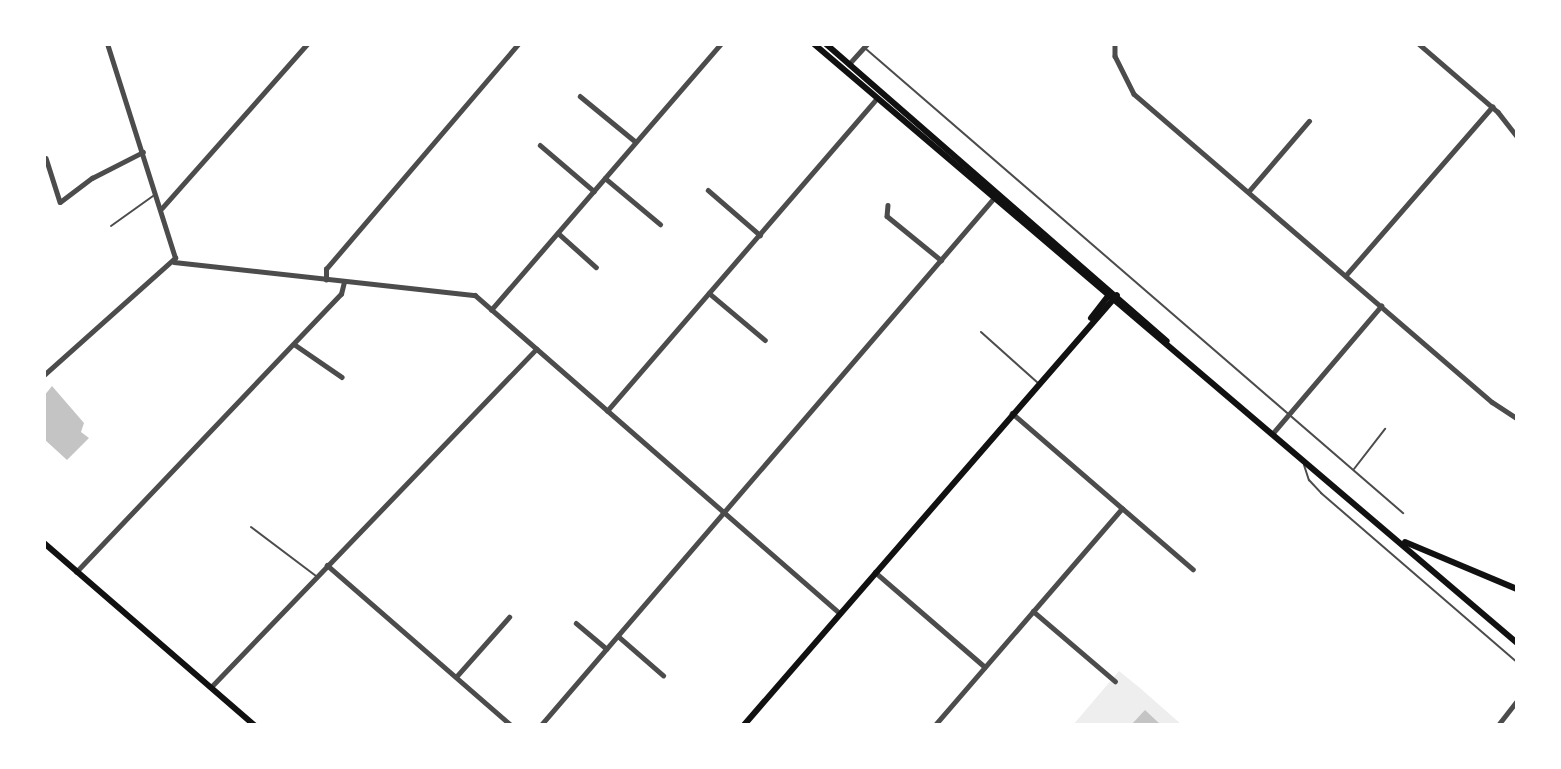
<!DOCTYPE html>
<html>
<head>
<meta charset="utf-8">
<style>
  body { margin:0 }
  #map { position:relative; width:1561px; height:769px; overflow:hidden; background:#fff; font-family:Roboto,sans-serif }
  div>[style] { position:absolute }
  .green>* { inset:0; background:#eee }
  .building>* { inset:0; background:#c4c4c4 }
  .service>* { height:2px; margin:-1px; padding:0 1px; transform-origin:1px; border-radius:1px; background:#4c4c4c }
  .minor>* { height:4.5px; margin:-2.25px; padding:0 2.25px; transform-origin:2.25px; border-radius:2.25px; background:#4c4c4c }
  .tertiary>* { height:5px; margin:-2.5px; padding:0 2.5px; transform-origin:2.5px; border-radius:2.5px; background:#4c4c4c }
  .secondary>* { height:6px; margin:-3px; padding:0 3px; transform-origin:3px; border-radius:3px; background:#111 }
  span { translate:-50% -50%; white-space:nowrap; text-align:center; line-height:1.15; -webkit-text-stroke:7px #fff; paint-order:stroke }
  .frame { position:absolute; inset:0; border:46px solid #fff; pointer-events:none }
</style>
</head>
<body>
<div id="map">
  <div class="green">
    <div style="clip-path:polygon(1119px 671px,1140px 688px,1182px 725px,1073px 725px)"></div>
  </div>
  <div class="building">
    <div style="clip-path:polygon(52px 386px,84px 423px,81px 432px,89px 438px,67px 460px,44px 439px,44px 396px)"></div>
    <div style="clip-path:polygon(1145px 710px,1161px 725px,1131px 725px)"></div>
  </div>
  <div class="service">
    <div style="left:866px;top:49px;width:710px;rotate:40.83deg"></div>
    <div style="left:111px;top:226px;width:52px;rotate:-35.5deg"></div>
    <div style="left:981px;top:332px;width:75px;rotate:41.8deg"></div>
    <div style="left:1304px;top:465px;width:16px;rotate:72deg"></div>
    <div style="left:1309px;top:480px;width:18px;rotate:47deg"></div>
    <div style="left:1321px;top:493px;width:259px;rotate:40.8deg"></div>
    <div style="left:1354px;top:469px;width:51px;rotate:-52.2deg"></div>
    <div style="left:251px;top:527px;width:81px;rotate:37deg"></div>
  </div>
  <div class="minor">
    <div style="left:1115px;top:44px;width:12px;rotate:90deg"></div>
    <div style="left:1115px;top:56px;width:42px;rotate:63.4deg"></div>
    <div style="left:1134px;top:94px;width:472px;rotate:40.7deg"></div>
    <div style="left:1492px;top:402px;width:30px;rotate:33deg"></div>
    <div style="left:1419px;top:44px;width:104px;rotate:40.7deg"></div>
    <div style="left:1498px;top:112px;width:31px;rotate:52deg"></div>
    <div style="left:849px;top:64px;width:27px;rotate:-48deg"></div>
    <div style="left:580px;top:96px;width:72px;rotate:39.4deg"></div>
    <div style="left:540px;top:145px;width:71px;rotate:40.4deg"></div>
    <div style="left:46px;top:158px;width:46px;rotate:72.3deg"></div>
    <div style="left:60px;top:202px;width:40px;rotate:-37deg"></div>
    <div style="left:92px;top:178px;width:57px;rotate:-27deg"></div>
    <div style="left:605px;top:178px;width:72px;rotate:39.9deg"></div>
    <div style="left:708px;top:190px;width:69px;rotate:40.9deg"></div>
    <div style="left:1249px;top:191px;width:92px;rotate:-49.4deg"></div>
    <div style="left:888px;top:205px;width:11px;rotate:95deg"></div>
    <div style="left:887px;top:216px;width:70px;rotate:39.2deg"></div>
    <div style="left:162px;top:208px;width:219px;rotate:-48.5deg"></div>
    <div style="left:558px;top:233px;width:51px;rotate:41.8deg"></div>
    <div style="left:174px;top:262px;width:303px;rotate:6.3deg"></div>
    <div style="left:475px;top:295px;width:484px;rotate:41.1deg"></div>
    <div style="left:1346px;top:275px;width:223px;rotate:-49deg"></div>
    <div style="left:326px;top:280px;width:11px;rotate:-90deg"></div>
    <div style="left:326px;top:269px;width:296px;rotate:-49.5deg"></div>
    <div style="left:709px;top:293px;width:73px;rotate:40deg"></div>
    <div style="left:491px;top:310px;width:352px;rotate:-49.2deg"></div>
    <div style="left:294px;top:344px;width:58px;rotate:34.5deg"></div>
    <div style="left:44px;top:375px;width:176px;rotate:-41.8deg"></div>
    <div style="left:175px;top:258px;width:225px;rotate:-107.6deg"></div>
    <div style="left:607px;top:411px;width:413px;rotate:-49.2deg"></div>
    <div style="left:1012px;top:413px;width:239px;rotate:40.8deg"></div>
    <div style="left:1273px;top:433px;width:167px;rotate:-49.6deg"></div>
    <div style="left:327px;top:565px;width:244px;rotate:41deg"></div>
    <div style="left:76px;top:572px;width:384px;rotate:-46.4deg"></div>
    <div style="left:341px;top:294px;width:12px;rotate:-76deg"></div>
    <div style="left:875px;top:572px;width:145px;rotate:40.8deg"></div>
    <div style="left:1033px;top:611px;width:108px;rotate:40.5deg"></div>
    <div style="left:576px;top:623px;width:40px;rotate:40deg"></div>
    <div style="left:618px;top:636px;width:60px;rotate:40.9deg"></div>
    <div style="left:456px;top:677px;width:80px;rotate:-48.5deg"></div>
    <div style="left:211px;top:687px;width:469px;rotate:-46.1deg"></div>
    <div style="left:541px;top:725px;width:695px;rotate:-49.32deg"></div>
    <div style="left:935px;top:725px;width:286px;rotate:-49.2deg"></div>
  </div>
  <div class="tertiary">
    <div style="left:1498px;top:725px;width:31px;rotate:-52deg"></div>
  </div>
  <div class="secondary">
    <div style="left:814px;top:44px;width:924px;rotate:40.43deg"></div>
    <div style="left:826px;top:44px;width:452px;rotate:41.1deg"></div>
    <div style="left:1091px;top:318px;width:28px;rotate:-52deg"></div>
    <div style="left:1405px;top:542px;width:121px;rotate:22.8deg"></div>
    <div style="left:44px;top:543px;width:278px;rotate:40.9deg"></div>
    <div style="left:744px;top:725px;width:569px;rotate:-49.06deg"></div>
  </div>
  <div class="frame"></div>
</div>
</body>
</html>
